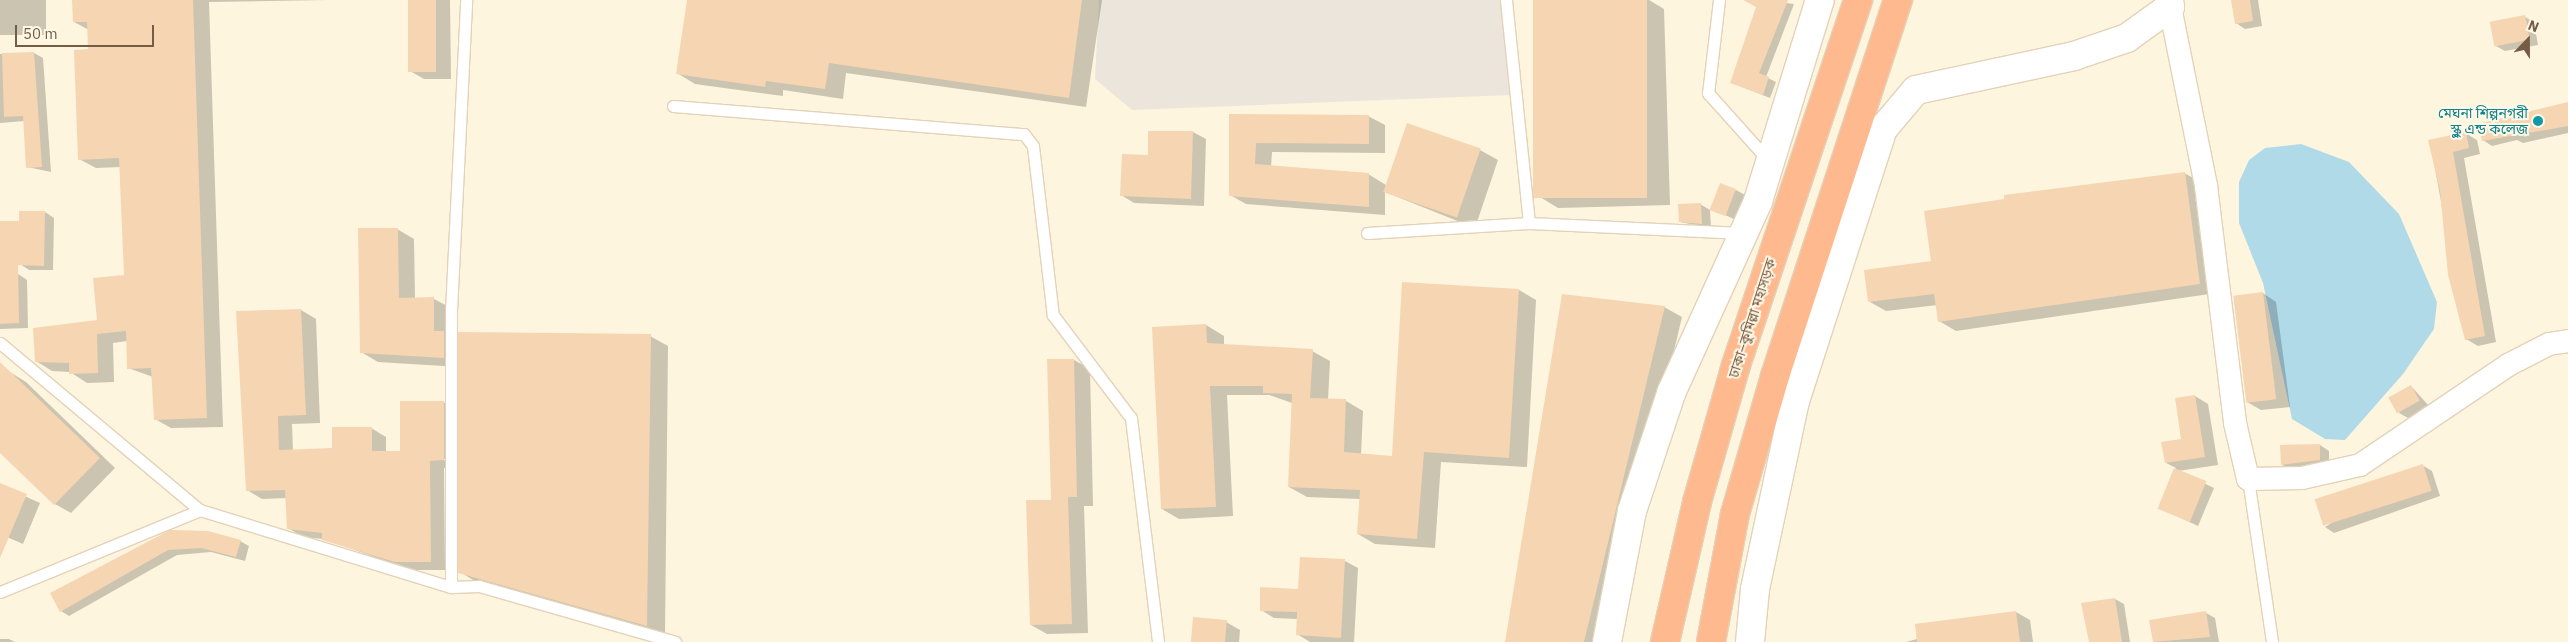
<!DOCTYPE html>
<html>
<head>
<meta charset="utf-8">
<style>
  body { margin:0 }
  #map { position:relative; width:2568px; height:642px; overflow:hidden; background:#fef5de; font-family:"IBM Plex Sans","Noto Sans Bengali",sans-serif }
  div>[style] { position:absolute }
  .industrial>* { inset:0; background:#ebe5db }
  .water>* { inset:0; background:#b1dae9 }
  .shadow>* { inset:0; background:#0003; transform-origin:0 0 }
  .building>* { inset:0; background:#f6d5b3; transform-origin:0 0 }
  .roads { filter:drop-shadow(1px 0 #e3d2b9) drop-shadow(-1px 0 #e3d2b9) drop-shadow(0 1px #e3d2b9) drop-shadow(0 -1px #e3d2b9) }
  .lane>* { height:11px; margin:-5.5px; padding:0 5.5px; transform-origin:5.5px; border-radius:5.5px; background:#fff }
  .street>* { height:22px; margin:-11px; padding:0 11px; transform-origin:11px; border-radius:11px; background:#fff }
  .secondary>* { height:28px; margin:-14px; padding:0 14px; transform-origin:14px; border-radius:14px; background:#fff }
  .highway>* { height:28px; margin:-14px; padding:0 14px; transform-origin:14px; border-radius:14px; background:#ffb98e }
  .dots>* { width:14px; height:14px; translate:-50% -50%; box-sizing:border-box; border:2px solid #fff8e6; border-radius:50% }
  span { translate:-50% -50%; white-space:nowrap; text-align:center; line-height:1.15; -webkit-text-stroke:4px #fff8e6; paint-order:stroke }
  .culture-label { font-size:14px; color:#0d838f }
  .right { translate:-100% -50%; text-align:right }
  .street-label { font-size:14px; color:#765c44 }
  .north { position:absolute; left:2503px; top:15px; width:50px; height:50px; -webkit-text-stroke:4px #fff8e6; paint-order:stroke; rotate:22deg; font-size:14px; font-weight:700; line-height:20px; text-align:center; color:#765c44 }
  .north::after { content:''; display:block; margin:auto; width:18px; height:22px; background:#765c44; clip-path:polygon(50% 0,100% 100%,50% 72%,0 100%) }
  .scale { position:absolute; left:15px; top:25px; width:139px; height:22px; box-sizing:border-box; border:2px solid #765c44; border-top:0; padding-left:6px; font-size:15px; line-height:18px; white-space:nowrap; color:#765c44; -webkit-text-stroke:4px #fff8e6; paint-order:stroke }
</style>
</head>
<body>
<div id="map">
  <div class="industrial">
    <div style="clip-path:polygon(1099px 0,1500px 0,1511px 95px,1132px 110px,1095px 79px)"></div>
  </div>
  <div class="water">
    <div style="clip-path:polygon(2301px 144px,2349px 162px,2399px 214px,2437px 302px,2434px 329px,2403px 374px,2345px 440px,2325px 439px,2292px 419px,2263px 283px,2239px 223px,2239px 182px,2249px 160px,2265px 148px)"></div>
  </div>
  <div class="shadow">
    <div style="left:0;top:0;width:46px;height:35px"></div>
    <div style="clip-path:polygon(73px 0,329px 0,209px 2px,223px 427px,171px 428px,155px 419px,153px 377px,128px 368px,127px 341px,113px 343px,114px 382px,87px 383px,70px 372px,52px 371px,36px 361px,99px 321px,125px 276px,121px 167px,96px 168px,79px 159px,90px 50px,89px 30px,74px 22px)"></div>
    <div style="clip-path:polygon(410px 0,450px 0,451px 79px,424px 79px,410px 71px)"></div>
    <div style="clip-path:polygon(688px 0,1102px 0,1086px 107px,846px 73px,843px 99px,783px 90px,783px 96px,695px 84px,677px 73px)"></div>
    <div style="clip-path:polygon(1588px 0,1649px 0,1664px 9px,1670px 205px,1558px 208px,1540px 197px)"></div>
    <div style="clip-path:polygon(1760px 0,1794px 4px,1766px 77px,1776px 82px,1770px 98px,1732px 83px)"></div>
    <div style="clip-path:polygon(2232px 0,2258px 0,2262px 26px,2245px 29px,2236px 23px)"></div>
    <div style="clip-path:polygon(2525px 17px,2534px 22px,2538px 45px,2505px 51px,2496px 46px)"></div>
    <div style="clip-path:polygon(34px 53px,43px 58px,51px 172px,27px 167px,25px 121px,0 123px,0 54px)"></div>
    <div style="clip-path:polygon(2568px 104px,2568px 133px,2523px 143px,2517px 140px,2492px 146px,2483px 140px)"></div>
    <div style="clip-path:polygon(1231px 115px,1368px 116px,1385px 125px,1385px 153px,1272px 152px,1271px 167px,1368px 174px,1386px 185px,1480px 150px,1498px 160px,1475px 228px,1385px 192px,1385px 215px,1246px 204px,1230px 195px)"></div>
    <div style="clip-path:polygon(1193px 132px,1206px 139px,1204px 206px,1134px 203px,1121px 195px,1150px 157px)"></div>
    <div style="clip-path:polygon(2465px 133px,2477px 140px,2480px 154px,2464px 158px,2496px 342px,2478px 346px,2466px 339px,2430px 141px)"></div>
    <div style="clip-path:polygon(2184px 173px,2201px 182px,2216px 293px,1956px 331px,1939px 321px,1937px 305px,1886px 311px,1870px 302px,1932px 262px)"></div>
    <div style="clip-path:polygon(1736px 190px,1745px 195px,1736px 220px,1712px 209px)"></div>
    <div style="clip-path:polygon(1700px 204px,1710px 210px,1711px 228px,1680px 222px)"></div>
    <div style="clip-path:polygon(45px 212px,54px 218px,53px 270px,29px 270px,20px 264px)"></div>
    <div style="clip-path:polygon(397px 229px,414px 239px,415px 299px,434px 299px,451px 308px,451px 337px,460px 342px,650px 336px,668px 346px,665px 635px,478px 583px,460px 572px,460px 468px,439px 456px,455px 468px,444px 468px,445px 570px,411px 570px,324px 539px,303px 537px,288px 528px,287px 498px,262px 499px,247px 490px,237px 313px,301px 310px,316px 319px,320px 423px,292px 424px,293px 451px,334px 450px,371px 428px,386px 437px,386px 452px,402px 452px,443px 402px,460px 411px,460px 367px,378px 362px,361px 352px)"></div>
    <div style="clip-path:polygon(18px 274px,27px 280px,28px 328px,0 329px,0 275px)"></div>
    <div style="clip-path:polygon(1519px 290px,1536px 300px,1527px 467px,1441px 462px,1435px 548px,1375px 544px,1358px 534px,1360px 499px,1307px 497px,1289px 487px,1292px 403px,1269px 395px,1227px 395px,1233px 516px,1179px 519px,1162px 509px,1153px 328px,1206px 325px,1224px 336px,1224px 345px,1312px 351px,1330px 361px,1328px 400px,1346px 401px,1363px 411px,1361px 455px,1393px 457px)"></div>
    <div style="clip-path:polygon(2263px 293px,2276px 302px,2290px 407px,2261px 410px,2247px 402px)"></div>
    <div style="clip-path:polygon(1664px 307px,1682px 317px,1605px 642px,1506px 642px)"></div>
    <div style="clip-path:polygon(1074px 360px,1090px 369px,1093px 506px,1084px 506px,1088px 633px,1047px 634px,1031px 625px)"></div>
    <div style="clip-path:polygon(0 366px,26px 382px,115px 468px,71px 513px,55px 504px,0 451px)"></div>
    <div style="clip-path:polygon(2411px 386px,2429px 406px,2408px 418px,2399px 413px)"></div>
    <div style="clip-path:polygon(2195px 396px,2208px 404px,2218px 465px,2178px 471px,2214px 488px,2198px 526px,2159px 508px,2176px 468px,2166px 463px,2183px 440px)"></div>
    <div style="clip-path:polygon(2320px 445px,2329px 451px,2329px 465px,2291px 470px,2282px 465px)"></div>
    <div style="clip-path:polygon(2422px 465px,2432px 471px,2440px 496px,2334px 533px,2325px 527px)"></div>
    <div style="clip-path:polygon(0 485px,40px 503px,23px 544px,0 534px)"></div>
    <div style="clip-path:polygon(170px 532px,240px 541px,249px 546px,245px 561px,211px 552px,177px 555px,69px 616px,61px 611px)"></div>
    <div style="clip-path:polygon(1345px 561px,1358px 568px,1354px 642px,1310px 642px,1297px 634px,1298px 619px,1274px 618px,1261px 610px)"></div>
    <div style="clip-path:polygon(2115px 599px,2124px 604px,2130px 642px,2090px 642px)"></div>
    <div style="clip-path:polygon(2016px 612px,2030px 620px,2033px 642px,1906px 642px)"></div>
    <div style="clip-path:polygon(2206px 613px,2215px 618px,2219px 642px,2154px 642px,2150px 621px)"></div>
    <div style="clip-path:polygon(1226px 622px,1240px 630px,1239px 642px,1192px 642px)"></div>
    <div style="clip-path:polygon(0 639px,9px 639px,15px 642px,0 642px)"></div>
  </div>
  <div class="building">
    <div style="clip-path:polygon(72px 0,193px 0,207px 418px,154px 420px,151px 368px,127px 369px,126px 331px,97px 334px,98px 373px,69px 374px,69px 363px,35px 362px,33px 328px,97px 320px,93px 278px,124px 275px,119px 158px,78px 160px,74px 50px,88px 49px,87px 22px,73px 22px)"></div>
    <div style="left:408px;top:0;width:28px;height:72px"></div>
    <div style="clip-path:polygon(687px 0,1082px 0,1069px 98px,829px 63px,825px 89px,766px 81px,765px 87px,676px 74px)"></div>
    <div style="left:1533px;top:0;width:114px;height:198px"></div>
    <div style="clip-path:polygon(1743px 0,1788px 0,1759px 73px,1769px 77px,1763px 95px,1730px 83px,1756px 7px)"></div>
    <div style="clip-path:polygon(2231px 0,2250px 0,2253px 21px,2235px 24px)"></div>
    <div style="left:2525px;top:15px;width:25px;height:36px;rotate:79deg"></div>
    <div style="clip-path:polygon(34px 52px,42px 167px,26px 168px,23px 116px,4px 117px,2px 53px)"></div>
    <div style="clip-path:polygon(2568px 102px,2568px 126px,2482px 141px,2478px 124px)"></div>
    <div style="clip-path:polygon(1229px 114px,1369px 115px,1369px 144px,1256px 143px,1255px 164px,1369px 173px,1369px 207px,1229px 196px)"></div>
    <div style="left:1407px;top:123px;width:78px;height:73px;rotate:19deg"></div>
    <div style="clip-path:polygon(1148px 131px,1193px 131px,1191px 199px,1120px 196px,1122px 154px,1148px 155px)"></div>
    <div style="clip-path:polygon(2466px 132px,2469px 148px,2453px 152px,2485px 336px,2465px 340px,2448px 275px,2440px 191px,2428px 140px)"></div>
    <div style="clip-path:polygon(2185px 172px,2200px 284px,1938px 322px,1934px 294px,1868px 302px,1864px 270px,1931px 261px,1924px 211px,2004px 199px,2004px 195px)"></div>
    <div style="left:1720px;top:183px;width:17px;height:29px;rotate:21deg"></div>
    <div style="clip-path:polygon(1701px 203px,1702px 224px,1679px 222px,1678px 204px)"></div>
    <div style="clip-path:polygon(19px 211px,45px 211px,44px 266px,18px 265px,19px 323px,0 324px,0 221px,19px 221px)"></div>
    <div style="clip-path:polygon(358px 228px,398px 228px,399px 298px,434px 297px,434px 331px,444px 331px,444px 358px,360px 353px)"></div>
    <div style="clip-path:polygon(1402px 282px,1519px 289px,1509px 458px,1424px 452px,1417px 539px,1357px 534px,1360px 490px,1288px 487px,1292px 394px,1263px 393px,1263px 386px,1210px 386px,1216px 507px,1161px 509px,1152px 327px,1206px 324px,1207px 343px,1313px 349px,1310px 398px,1346px 399px,1344px 452px,1392px 456px)"></div>
    <div style="left:2263px;top:292px;width:108px;height:30px;rotate:83deg"></div>
    <div style="clip-path:polygon(1562px 294px,1665px 306px,1584px 642px,1505px 642px)"></div>
    <div style="clip-path:polygon(301px 309px,306px 415px,278px 416px,279px 450px,332px 448px,332px 427px,372px 427px,372px 451px,400px 451px,400px 401px,444px 401px,444px 460px,430px 461px,431px 562px,395px 562px,322px 540px,322px 533px,287px 529px,285px 490px,246px 491px,236px 311px)"></div>
    <div style="clip-path:polygon(458px 332px,651px 334px,647px 626px,458px 573px)"></div>
    <div style="clip-path:polygon(1047px 359px,1074px 359px,1077px 497px,1068px 497px,1072px 624px,1030px 625px,1026px 500px,1051px 500px)"></div>
    <div style="clip-path:polygon(0 362px,100px 458px,54px 505px,0 453px)"></div>
    <div style="left:2411px;top:385px;width:18px;height:26px;rotate:61deg"></div>
    <div style="clip-path:polygon(2195px 395px,2205px 457px,2165px 463px,2161px 442px,2181px 439px,2175px 398px)"></div>
    <div style="clip-path:polygon(2320px 444px,2320px 460px,2281px 465px,2280px 445px)"></div>
    <div style="left:2423px;top:464px;width:28px;height:114px;rotate:72deg"></div>
    <div style="left:2174px;top:468px;width:35px;height:44px;rotate:22deg"></div>
    <div style="clip-path:polygon(0 483px,27px 494px,0 558px)"></div>
    <div style="clip-path:polygon(170px 530px,208px 531px,241px 540px,236px 557px,201px 548px,168px 550px,60px 612px,50px 593px)"></div>
    <div style="clip-path:polygon(1300px 557px,1345px 559px,1341px 638px,1296px 635px,1297px 612px,1260px 611px,1260px 587px,1298px 589px)"></div>
    <div style="clip-path:polygon(2115px 598px,2122px 642px,2089px 642px,2081px 603px)"></div>
    <div style="clip-path:polygon(2016px 611px,2020px 642px,1917px 642px,1915px 624px)"></div>
    <div style="clip-path:polygon(2206px 611px,2210px 637px,2153px 642px,2149px 620px)"></div>
    <div style="left:1193px;top:617px;width:34px;height:25px;rotate:5deg"></div>
  </div>
  <div class="roads">
    <div class="lane">
      <div style="left:1719px;top:0;width:94px;rotate:96.7deg"></div>
      <div style="left:1708px;top:93px;width:91px;rotate:48.1deg"></div>
      <div style="left:673px;top:106px;width:352px;rotate:4.6deg"></div>
      <div style="left:1024px;top:134px;width:15px;rotate:53deg"></div>
      <div style="left:1033px;top:146px;width:170px;rotate:83.3deg"></div>
      <div style="left:1053px;top:315px;width:129px;rotate:52.9deg"></div>
      <div style="left:1131px;top:418px;width:226px;rotate:83.1deg"></div>
      <div style="left:1529px;top:223px;width:214px;rotate:2.7deg"></div>
      <div style="left:1367px;top:233px;width:162px;rotate:-3.5deg"></div>
      <div style="left:1529px;top:223px;width:224px;rotate:-95.9deg"></div>
      <div style="left:0;top:343px;width:261px;rotate:39.9deg"></div>
      <div style="left:2248px;top:479px;width:165px;rotate:81.6deg"></div>
      <div style="left:451px;top:587px;width:276px;rotate:-90deg"></div>
      <div style="left:451px;top:311px;width:311px;rotate:-87.2deg"></div>
      <div style="left:0;top:592px;width:216px;rotate:-22.3deg"></div>
      <div style="left:200px;top:510px;width:263px;rotate:17.1deg"></div>
      <div style="left:451px;top:587px;width:28px;rotate:-2deg"></div>
      <div style="left:479px;top:586px;width:204px;rotate:15.9deg"></div>
    </div>
    <div class="street">
      <div style="left:2170px;top:7px;width:183px;rotate:78.6deg"></div>
      <div style="left:2206px;top:186px;width:239px;rotate:83deg"></div>
      <div style="left:2235px;top:423px;width:57px;rotate:76.9deg"></div>
      <div style="left:2248px;top:479px;width:54px;rotate:-1.1deg"></div>
      <div style="left:2302px;top:478px;width:59px;rotate:-12.6deg"></div>
      <div style="left:2360px;top:465px;width:179px;rotate:-34deg"></div>
      <div style="left:2508px;top:365px;width:46px;rotate:-27.1deg"></div>
      <div style="left:2549px;top:344px;width:19px;rotate:-9deg"></div>
    </div>
    <div class="secondary">
      <div style="left:1607px;top:642px;width:133px;rotate:-79.2deg"></div>
      <div style="left:1632px;top:511px;width:126px;rotate:-71.6deg"></div>
      <div style="left:1672px;top:391px;width:209px;rotate:-65.6deg"></div>
      <div style="left:1758px;top:201px;width:210px;rotate:-72.9deg"></div>
      <div style="left:1750px;top:642px;width:53px;rotate:-84.6deg"></div>
      <div style="left:1755px;top:589px;width:192px;rotate:-78deg"></div>
      <div style="left:1795px;top:401px;width:286px;rotate:-72.1deg"></div>
      <div style="left:1883px;top:129px;width:51px;rotate:-49.8deg"></div>
      <div style="left:1916px;top:90px;width:162px;rotate:-12.1deg"></div>
      <div style="left:2074px;top:56px;width:56px;rotate:-18.8deg"></div>
      <div style="left:2127px;top:38px;width:53px;rotate:-35.8deg"></div>
      <div style="left:2170px;top:7px;width:7px;rotate:-98deg"></div>
    </div>
    <div class="highway">
      <div style="left:1665px;top:642px;width:144px;rotate:-77.1deg"></div>
      <div style="left:1697px;top:502px;width:142px;rotate:-74.1deg"></div>
      <div style="left:1736px;top:365px;width:385px;rotate:-71.5deg"></div>
      <div style="left:1711px;top:642px;width:130px;rotate:-79.4deg"></div>
      <div style="left:1735px;top:514px;width:144px;rotate:-73.8deg"></div>
      <div style="left:1775px;top:376px;width:396px;rotate:-71.9deg"></div>
    </div>
  </div>
  <div class="dots">
    <div style="left:2538px;top:121px;background:#0f9aa8"></div>
  </div>
  <div class="culture-label">
    <span class="right" style="left:2528px;top:121px">মেঘনা শিল্পনগরী<br>স্কুল এন্ড কলেজ</span>
  </div>
  <div class="street-label">
    <span style="left:1752px;top:318px;rotate:-72deg">ঢাকা–কুমিল্লা মহাসড়ক</span>
  </div>
  <div class="north">N</div>
  <div class="scale">50 m</div>
</div>
</body>
</html>
